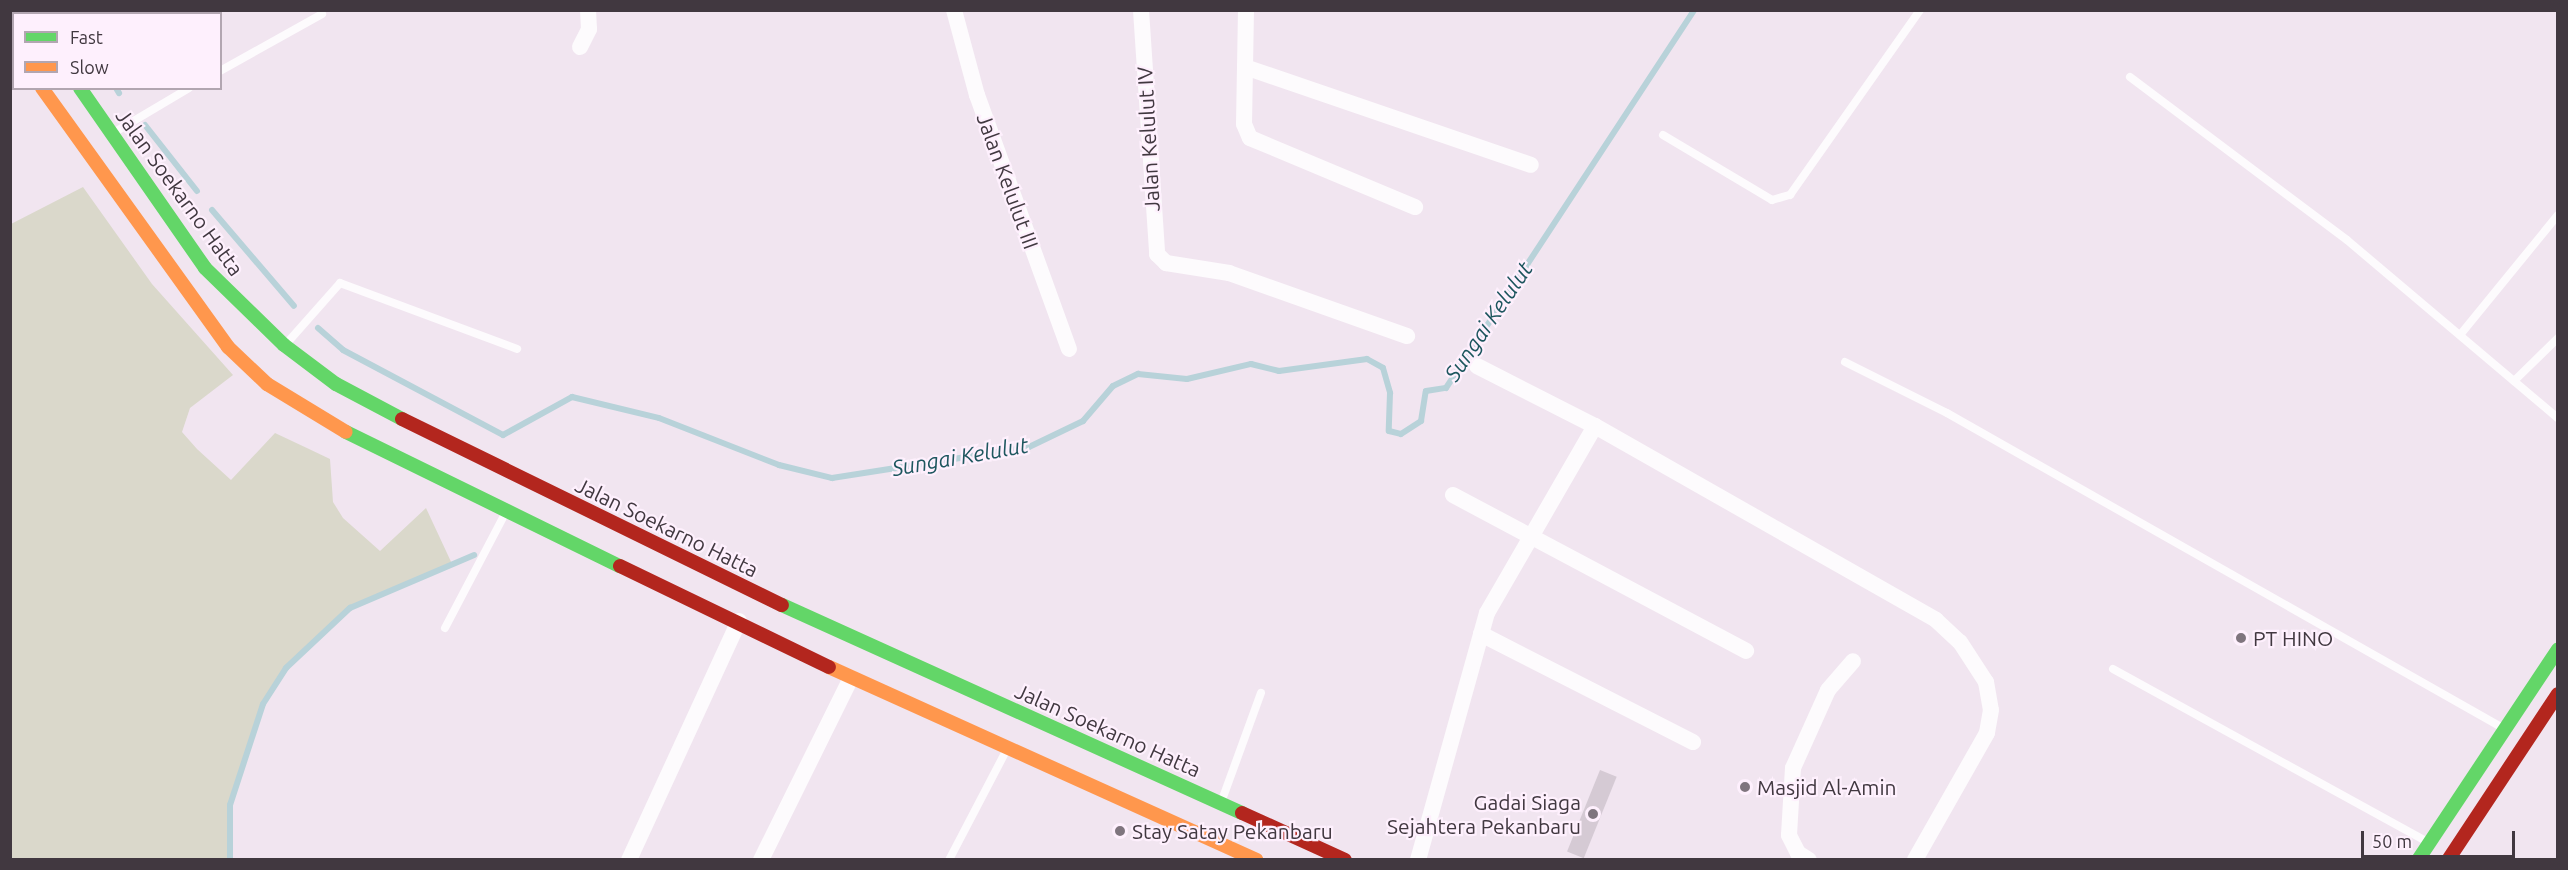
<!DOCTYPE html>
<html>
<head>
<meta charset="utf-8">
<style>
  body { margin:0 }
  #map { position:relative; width:2568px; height:870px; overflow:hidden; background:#f1e5f0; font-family:Ubuntu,sans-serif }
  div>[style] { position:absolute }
  .green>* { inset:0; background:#dad8cb }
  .stream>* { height:6px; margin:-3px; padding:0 3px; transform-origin:3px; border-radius:3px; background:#b8d2d9 }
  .building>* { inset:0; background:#d5cad4; transform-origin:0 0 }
  .lane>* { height:8px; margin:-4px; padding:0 4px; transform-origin:4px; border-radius:4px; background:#fdfbfd }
  .street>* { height:16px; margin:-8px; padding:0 8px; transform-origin:8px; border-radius:8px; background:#fdfbfd }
  .fast>* { height:14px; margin:-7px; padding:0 7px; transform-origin:7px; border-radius:7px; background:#63d668 }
  .slow>* { height:14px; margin:-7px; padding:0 7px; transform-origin:7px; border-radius:7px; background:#ff974d }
  .jam>* { height:14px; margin:-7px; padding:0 7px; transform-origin:7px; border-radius:7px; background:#b3261e }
  .dots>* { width:16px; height:16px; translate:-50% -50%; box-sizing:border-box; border:3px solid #fef0fd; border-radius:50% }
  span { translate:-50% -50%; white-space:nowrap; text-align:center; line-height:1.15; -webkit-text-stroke:4.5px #fef0fd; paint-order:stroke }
  .street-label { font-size:21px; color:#413840 }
  .poi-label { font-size:21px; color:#413840 }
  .left { translate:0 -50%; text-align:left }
  .right { translate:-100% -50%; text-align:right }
  .water-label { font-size:22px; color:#1d565e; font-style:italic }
  .frame { position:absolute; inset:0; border:12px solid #413840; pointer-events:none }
  .legend { position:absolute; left:12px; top:12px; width:210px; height:78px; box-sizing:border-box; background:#fef0fd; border:2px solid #b2a6b1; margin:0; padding:8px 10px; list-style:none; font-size:18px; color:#413840 }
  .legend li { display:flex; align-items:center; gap:12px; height:30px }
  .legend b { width:30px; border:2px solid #b2a6b1 }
  .scale { position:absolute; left:2361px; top:831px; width:154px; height:27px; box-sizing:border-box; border:3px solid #413840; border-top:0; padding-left:8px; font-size:18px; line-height:21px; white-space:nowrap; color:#413840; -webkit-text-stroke:4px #fef0fd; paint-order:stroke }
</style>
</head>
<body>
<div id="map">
  <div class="green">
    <div style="clip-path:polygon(83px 187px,152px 284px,233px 375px,190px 408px,182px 432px,197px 449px,231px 480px,275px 433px,309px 449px,330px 459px,333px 502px,343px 518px,380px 551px,426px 508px,453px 566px,350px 608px,286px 668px,263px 704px,230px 805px,230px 859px,11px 859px,11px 224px)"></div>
  </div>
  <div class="stream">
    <div style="left:58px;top:10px;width:4px;rotate:63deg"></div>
    <div style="left:116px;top:88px;width:6px;rotate:59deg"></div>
    <div style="left:145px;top:125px;width:84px;rotate:51.8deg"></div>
    <div style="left:212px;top:210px;width:126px;rotate:49.5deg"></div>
    <div style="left:318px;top:328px;width:33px;rotate:41deg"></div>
    <div style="left:343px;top:350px;width:181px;rotate:28deg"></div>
    <div style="left:503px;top:435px;width:79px;rotate:-28.8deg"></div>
    <div style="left:572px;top:397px;width:89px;rotate:13.6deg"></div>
    <div style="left:659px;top:418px;width:129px;rotate:21.4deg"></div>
    <div style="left:779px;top:465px;width:55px;rotate:13.8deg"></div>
    <div style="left:832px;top:478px;width:199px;rotate:-8.9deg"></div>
    <div style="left:1029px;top:447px;width:60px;rotate:-25.7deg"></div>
    <div style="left:1083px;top:421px;width:46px;rotate:-49.4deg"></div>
    <div style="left:1113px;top:386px;width:28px;rotate:-26deg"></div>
    <div style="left:1138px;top:374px;width:49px;rotate:5.8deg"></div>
    <div style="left:1187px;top:379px;width:66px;rotate:-13.2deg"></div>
    <div style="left:1251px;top:364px;width:29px;rotate:14deg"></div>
    <div style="left:1279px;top:371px;width:89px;rotate:-7.8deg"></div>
    <div style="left:1367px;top:359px;width:18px;rotate:29deg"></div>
    <div style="left:1383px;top:368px;width:26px;rotate:74deg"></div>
    <div style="left:1390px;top:393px;width:38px;rotate:92deg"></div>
    <div style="left:1389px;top:431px;width:12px;rotate:14deg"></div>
    <div style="left:1401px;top:434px;width:24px;rotate:-33deg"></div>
    <div style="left:1421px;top:421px;width:30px;rotate:-81deg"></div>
    <div style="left:1426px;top:391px;width:20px;rotate:-9deg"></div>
    <div style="left:1446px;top:388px;width:452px;rotate:-56.7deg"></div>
    <div style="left:230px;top:860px;width:55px;rotate:-90deg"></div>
    <div style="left:230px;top:805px;width:106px;rotate:-71.9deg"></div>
    <div style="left:263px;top:704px;width:43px;rotate:-57.4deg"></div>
    <div style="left:286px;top:668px;width:88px;rotate:-43.2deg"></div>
    <div style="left:350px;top:608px;width:135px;rotate:-23.1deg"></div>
  </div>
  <div class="building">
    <div style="left:1600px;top:770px;width:18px;height:88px;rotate:22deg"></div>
  </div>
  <div class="lane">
    <div style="left:220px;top:71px;width:117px;rotate:-29.2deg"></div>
    <div style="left:2130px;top:77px;width:271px;rotate:36.9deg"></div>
    <div style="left:2347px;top:240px;width:276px;rotate:40.2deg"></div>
    <div style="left:115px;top:132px;width:86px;rotate:-30.7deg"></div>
    <div style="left:1663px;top:135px;width:127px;rotate:30.8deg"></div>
    <div style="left:1772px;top:200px;width:19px;rotate:-16deg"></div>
    <div style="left:1790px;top:195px;width:226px;rotate:-54.9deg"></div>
    <div style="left:2460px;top:335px;width:155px;rotate:-50.8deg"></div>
    <div style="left:287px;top:343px;width:80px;rotate:-48.5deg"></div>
    <div style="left:340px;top:283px;width:189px;rotate:20.4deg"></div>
    <div style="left:1845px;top:362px;width:114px;rotate:26.6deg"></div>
    <div style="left:1947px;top:413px;width:637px;rotate:29.54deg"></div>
    <div style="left:2514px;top:381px;width:62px;rotate:-44.3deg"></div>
    <div style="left:445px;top:628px;width:131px;rotate:-62.3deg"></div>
    <div style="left:2113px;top:669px;width:357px;rotate:28.8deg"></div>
    <div style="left:1222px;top:800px;width:114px;rotate:-70deg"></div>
    <div style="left:949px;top:860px;width:123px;rotate:-62.4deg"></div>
  </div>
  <div class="street">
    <div style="left:954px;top:10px;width:88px;rotate:74.9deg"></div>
    <div style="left:977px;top:95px;width:270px;rotate:70.1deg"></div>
    <div style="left:1141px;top:10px;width:245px;rotate:86.2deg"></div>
    <div style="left:1157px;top:254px;width:13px;rotate:45deg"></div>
    <div style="left:1166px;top:263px;width:64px;rotate:9deg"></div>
    <div style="left:1229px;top:273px;width:189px;rotate:19.5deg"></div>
    <div style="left:1246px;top:10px;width:114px;rotate:91deg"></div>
    <div style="left:1244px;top:124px;width:15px;rotate:67deg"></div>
    <div style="left:1250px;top:138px;width:179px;rotate:22.7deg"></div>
    <div style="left:580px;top:47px;width:20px;rotate:-63deg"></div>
    <div style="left:589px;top:29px;width:19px;rotate:-93deg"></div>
    <div style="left:1245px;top:67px;width:302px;rotate:18.9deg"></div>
    <div style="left:1477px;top:366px;width:132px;rotate:27deg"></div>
    <div style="left:1595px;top:426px;width:392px;rotate:29.6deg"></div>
    <div style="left:1936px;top:620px;width:33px;rotate:43deg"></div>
    <div style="left:1960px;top:642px;width:48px;rotate:57deg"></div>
    <div style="left:1986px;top:682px;width:28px;rotate:80deg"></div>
    <div style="left:1991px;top:710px;width:23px;rotate:100deg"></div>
    <div style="left:1987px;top:733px;width:146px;rotate:119.6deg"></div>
    <div style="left:1453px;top:495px;width:332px;rotate:28deg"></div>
    <div style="left:1481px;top:634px;width:238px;rotate:27deg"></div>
    <div style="left:629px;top:860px;width:263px;rotate:-65.3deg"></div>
    <div style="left:761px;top:860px;width:203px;rotate:-63.7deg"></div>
    <div style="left:1418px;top:860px;width:256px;rotate:-74.4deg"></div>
    <div style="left:1487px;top:613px;width:216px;rotate:-60deg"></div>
    <div style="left:1809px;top:860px;width:13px;rotate:-148deg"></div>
    <div style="left:1798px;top:853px;width:20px;rotate:-117deg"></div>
    <div style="left:1789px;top:835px;width:67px;rotate:-86.6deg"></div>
    <div style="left:1793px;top:768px;width:85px;rotate:-65.8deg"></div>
    <div style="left:1828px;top:690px;width:38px;rotate:-49deg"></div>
  </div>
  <div class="fast">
    <div style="left:26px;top:10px;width:4px;rotate:63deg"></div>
    <div style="left:10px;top:47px;width:6px;rotate:45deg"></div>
    <div style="left:80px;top:88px;width:219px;rotate:55.2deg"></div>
    <div style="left:205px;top:268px;width:110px;rotate:44.3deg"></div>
    <div style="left:284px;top:345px;width:65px;rotate:36.9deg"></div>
    <div style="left:336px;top:384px;width:75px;rotate:27.9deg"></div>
    <div style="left:346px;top:432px;width:305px;rotate:26.1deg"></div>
    <div style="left:782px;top:605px;width:505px;rotate:24.33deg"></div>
    <div style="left:2418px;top:860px;width:253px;rotate:-56.4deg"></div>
  </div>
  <div class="slow">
    <div style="left:42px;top:88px;width:319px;rotate:54.3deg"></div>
    <div style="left:228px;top:347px;width:54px;rotate:43.5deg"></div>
    <div style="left:267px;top:384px;width:92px;rotate:31.3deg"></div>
    <div style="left:829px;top:667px;width:469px;rotate:24.3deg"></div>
  </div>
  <div class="jam">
    <div style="left:402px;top:419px;width:423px;rotate:26.1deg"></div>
    <div style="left:620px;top:566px;width:232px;rotate:25.8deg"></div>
    <div style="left:1242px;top:813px;width:113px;rotate:24.5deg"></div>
    <div style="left:2448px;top:860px;width:199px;rotate:-56.5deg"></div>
  </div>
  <div class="dots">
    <div style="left:2241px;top:638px;background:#7f757e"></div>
    <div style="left:1745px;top:787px;background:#7f757e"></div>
    <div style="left:1593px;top:814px;background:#7f757e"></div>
    <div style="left:1120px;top:831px;background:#7f757e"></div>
  </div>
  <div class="street-label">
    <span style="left:1148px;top:139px;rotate:-93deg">Jalan Kelulut IV</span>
    <span style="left:1008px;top:181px;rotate:70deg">Jalan Kelulut III</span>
    <span style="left:180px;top:192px;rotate:54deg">Jalan Soekarno Hatta</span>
    <span style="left:667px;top:527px;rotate:26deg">Jalan Soekarno Hatta</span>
    <span style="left:1108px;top:730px;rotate:24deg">Jalan Soekarno Hatta</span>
  </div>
  <div class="poi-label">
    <span class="left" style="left:2253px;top:638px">PT HINO</span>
    <span class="left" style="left:1757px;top:787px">Masjid Al-Amin</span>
    <span class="right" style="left:1581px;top:814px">Gadai Siaga<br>Sejahtera Pekanbaru</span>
    <span class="left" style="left:1132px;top:831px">Stay Satay Pekanbaru</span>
  </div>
  <div class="water-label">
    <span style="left:1488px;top:321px;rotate:-56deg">Sungai Kelulut</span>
    <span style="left:960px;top:456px;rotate:-10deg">Sungai Kelulut</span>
  </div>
  <div class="frame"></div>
  <ul class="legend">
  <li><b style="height:8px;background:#63d668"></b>Fast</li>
  <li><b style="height:8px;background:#ff974d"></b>Slow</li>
  </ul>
  <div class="scale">50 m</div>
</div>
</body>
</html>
